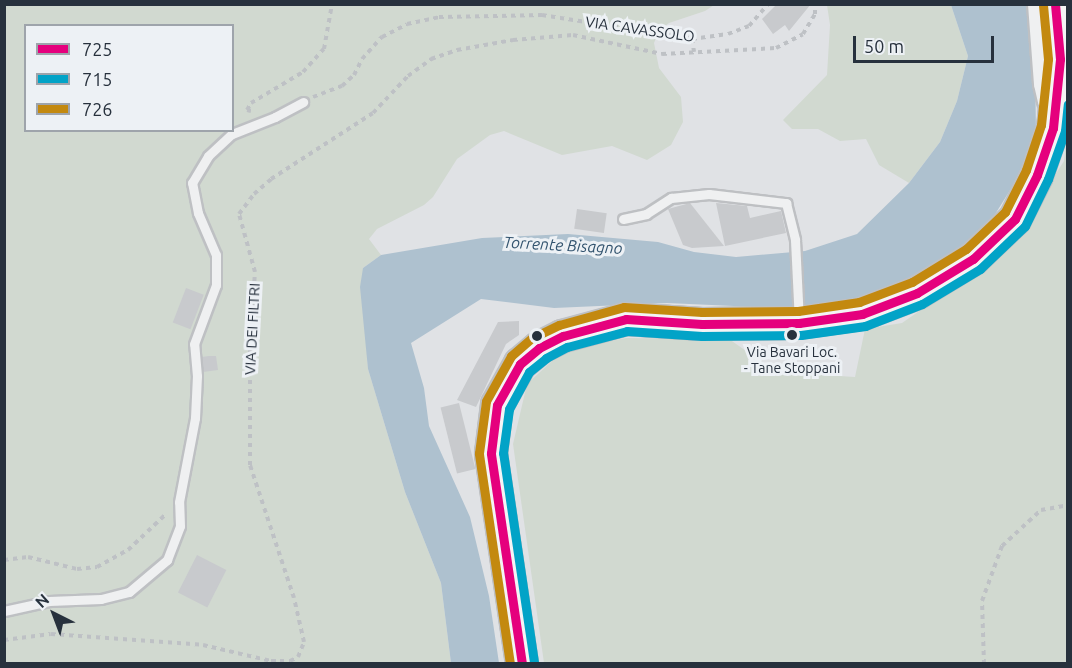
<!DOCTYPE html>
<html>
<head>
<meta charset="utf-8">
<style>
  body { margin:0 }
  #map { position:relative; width:1072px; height:668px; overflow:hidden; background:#e0e2e5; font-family:Ubuntu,sans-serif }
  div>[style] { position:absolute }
  .green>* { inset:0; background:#d1d9d0 }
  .water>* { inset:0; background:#aec1cf }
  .building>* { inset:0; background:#c8cacd; transform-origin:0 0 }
  .path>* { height:4px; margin-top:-2px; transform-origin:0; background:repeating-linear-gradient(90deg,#bec1c5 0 4.5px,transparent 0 9px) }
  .roads { filter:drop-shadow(2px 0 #bec0c3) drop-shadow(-2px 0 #bec0c3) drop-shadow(0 2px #bec0c3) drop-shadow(0 -2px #bec0c3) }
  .lane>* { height:9px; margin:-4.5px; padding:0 4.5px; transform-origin:4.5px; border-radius:4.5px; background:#eff0f1 }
  .street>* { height:20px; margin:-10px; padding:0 10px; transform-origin:10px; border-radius:10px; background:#eff0f1 }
  .primary>* { height:30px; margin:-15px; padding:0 15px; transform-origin:15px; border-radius:15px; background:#f4f4f5 }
  .bus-1>* { height:9px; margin:-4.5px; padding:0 4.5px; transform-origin:4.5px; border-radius:4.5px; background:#e5007d }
  .bus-2>* { height:9px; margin:-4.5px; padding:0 4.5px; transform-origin:4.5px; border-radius:4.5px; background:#02a3c7 }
  .bus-3>* { height:9px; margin:-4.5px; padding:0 4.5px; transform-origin:4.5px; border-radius:4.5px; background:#c3890f }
  .dots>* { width:16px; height:16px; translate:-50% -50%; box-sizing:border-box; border:3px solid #edf1f5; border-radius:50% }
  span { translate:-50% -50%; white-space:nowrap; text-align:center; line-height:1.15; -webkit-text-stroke:6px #edf1f5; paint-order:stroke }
  .bus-label { font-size:14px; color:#27313d }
  .street-label { font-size:15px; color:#27313d }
  .water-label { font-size:16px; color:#33546f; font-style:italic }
  .frame { position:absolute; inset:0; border:6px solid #27313d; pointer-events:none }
  .legend { position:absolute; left:24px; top:24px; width:210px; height:108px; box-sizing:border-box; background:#edf1f5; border:2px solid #9ea4ab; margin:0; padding:8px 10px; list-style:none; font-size:18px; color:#27313d }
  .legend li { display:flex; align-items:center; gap:12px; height:30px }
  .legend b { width:30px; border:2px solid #9ea4ab }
  .north { position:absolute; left:24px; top:584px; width:60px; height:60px; -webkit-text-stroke:4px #edf1f5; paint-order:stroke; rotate:318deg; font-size:16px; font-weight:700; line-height:24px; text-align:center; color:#27313d }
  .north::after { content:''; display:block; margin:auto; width:21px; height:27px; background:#27313d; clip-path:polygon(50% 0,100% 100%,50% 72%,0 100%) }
  .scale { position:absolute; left:853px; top:36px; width:141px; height:27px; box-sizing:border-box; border:3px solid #27313d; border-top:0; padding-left:8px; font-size:18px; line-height:21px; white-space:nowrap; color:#27313d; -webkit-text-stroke:4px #edf1f5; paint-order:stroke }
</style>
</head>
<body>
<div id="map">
  <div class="green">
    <div style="clip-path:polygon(evenodd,4px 5px,714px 5px,705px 11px,669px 23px,659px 31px,654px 43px,659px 68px,681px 97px,683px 122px,671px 145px,647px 160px,612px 146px,562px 155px,504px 131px,490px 135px,457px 159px,433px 197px,424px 205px,377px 229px,369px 239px,381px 255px,363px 268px,368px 369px,405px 492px,441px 583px,451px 663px,5px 663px,4px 5px,26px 26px,232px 26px,232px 130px,26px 130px,26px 26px)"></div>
    <div style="clip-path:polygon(827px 5px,951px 5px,968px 56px,957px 101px,940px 142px,909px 183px,879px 165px,866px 139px,840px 141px,818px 129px,792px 129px,783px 120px,827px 75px,830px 25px)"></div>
    <div style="clip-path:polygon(1067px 135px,1067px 663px,544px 663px,513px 444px,527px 384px,564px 350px,626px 338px,729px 339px,776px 372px,855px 377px,865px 329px,902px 323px,1007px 250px,1064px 161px)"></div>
  </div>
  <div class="water">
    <div style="clip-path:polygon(951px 5px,1034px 5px,1036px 132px,1022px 171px,994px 216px,964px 249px,921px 276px,875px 296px,821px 306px,756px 307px,667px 303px,554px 308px,481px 299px,411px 343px,424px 388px,429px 426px,470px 517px,489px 596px,499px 663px,451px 663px,441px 583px,405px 492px,368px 369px,360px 287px,363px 268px,381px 255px,482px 238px,568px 234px,658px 242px,694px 252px,736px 257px,805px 251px,857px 234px,909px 183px,940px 142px,957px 101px,968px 56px)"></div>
  </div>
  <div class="building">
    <div style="clip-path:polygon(777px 4px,811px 4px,789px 31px,785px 25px,773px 34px,762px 19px)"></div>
    <div style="clip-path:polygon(690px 203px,724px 246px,692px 248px,683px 245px,668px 209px)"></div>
    <div style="clip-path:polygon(716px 203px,747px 206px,750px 218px,781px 211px,786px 233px,725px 246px)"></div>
    <div style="left:577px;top:209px;width:30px;height:20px;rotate:8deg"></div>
    <div style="left:186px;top:288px;width:19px;height:37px;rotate:21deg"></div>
    <div style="clip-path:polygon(519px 321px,519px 335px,506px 344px,476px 407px,457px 400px,498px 322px)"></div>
    <div style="clip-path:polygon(209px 356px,216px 356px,218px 370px,203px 372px,202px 357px)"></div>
    <div style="left:459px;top:403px;width:68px;height:19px;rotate:76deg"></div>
    <div style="left:197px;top:555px;width:33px;height:42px;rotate:27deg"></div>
  </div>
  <div class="path">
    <div style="left:692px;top:39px;width:13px;rotate:81deg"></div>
    <div style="left:313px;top:97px;width:31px;rotate:-21deg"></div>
    <div style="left:342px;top:86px;width:16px;rotate:-43deg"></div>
    <div style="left:354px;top:75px;width:18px;rotate:-63deg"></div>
    <div style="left:362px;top:59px;width:30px;rotate:-48deg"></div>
    <div style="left:382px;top:37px;width:28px;rotate:-27deg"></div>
    <div style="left:407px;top:24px;width:33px;rotate:-12deg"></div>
    <div style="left:439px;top:17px;width:103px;rotate:-1.1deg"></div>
    <div style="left:542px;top:15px;width:152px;rotate:9.1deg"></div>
    <div style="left:692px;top:39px;width:36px;rotate:-8deg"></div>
    <div style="left:728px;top:34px;width:22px;rotate:-21deg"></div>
    <div style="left:749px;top:26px;width:29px;rotate:-49deg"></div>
    <div style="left:251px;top:111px;width:4px;rotate:-166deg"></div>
    <div style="left:247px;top:110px;width:8px;rotate:-60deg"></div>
    <div style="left:251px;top:103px;width:61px;rotate:-30.8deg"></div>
    <div style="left:303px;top:72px;width:31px;rotate:-48deg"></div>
    <div style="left:324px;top:49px;width:46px;rotate:-79.9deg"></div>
    <div style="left:4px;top:560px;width:24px;rotate:-7deg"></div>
    <div style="left:28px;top:557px;width:50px;rotate:13.8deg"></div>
    <div style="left:77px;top:569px;width:20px;rotate:-6deg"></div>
    <div style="left:97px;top:567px;width:35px;rotate:-29deg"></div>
    <div style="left:128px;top:550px;width:52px;rotate:-43.5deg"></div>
    <div style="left:4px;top:640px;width:47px;rotate:-7.3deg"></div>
    <div style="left:51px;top:634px;width:152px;rotate:4.1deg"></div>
    <div style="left:203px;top:645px;width:70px;rotate:13.2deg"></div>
    <div style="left:271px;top:661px;width:19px"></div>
    <div style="left:290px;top:661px;width:9px;rotate:-27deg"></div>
    <div style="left:298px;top:657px;width:16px;rotate:-68deg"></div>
    <div style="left:304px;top:642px;width:45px;rotate:-102.8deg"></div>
    <div style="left:294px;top:598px;width:140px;rotate:-108.3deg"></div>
    <div style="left:250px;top:465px;width:112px;rotate:-90deg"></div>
    <div style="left:250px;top:353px;width:81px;rotate:-86.5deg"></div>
    <div style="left:255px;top:272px;width:60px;rotate:-105.4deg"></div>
    <div style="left:239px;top:214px;width:25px;rotate:-53deg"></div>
    <div style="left:254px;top:194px;width:23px;rotate:-41deg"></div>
    <div style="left:271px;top:179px;width:121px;rotate:-32.9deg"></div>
    <div style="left:373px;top:113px;width:51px;rotate:-46.6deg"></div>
    <div style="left:408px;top:76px;width:29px;rotate:-36deg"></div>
    <div style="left:431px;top:59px;width:28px;rotate:-19deg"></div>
    <div style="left:457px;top:50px;width:57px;rotate:-10.1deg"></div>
    <div style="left:513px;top:40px;width:60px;rotate:-4.8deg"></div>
    <div style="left:573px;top:35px;width:91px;rotate:12.1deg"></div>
    <div style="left:662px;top:54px;width:114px;rotate:-3deg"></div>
    <div style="left:776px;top:48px;width:30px;rotate:-27deg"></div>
    <div style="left:803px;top:34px;width:23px;rotate:-59deg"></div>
    <div style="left:815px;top:14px;width:10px;rotate:-90deg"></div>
    <div style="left:984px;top:664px;width:63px;rotate:-91.8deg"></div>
    <div style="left:982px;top:601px;width:59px;rotate:-70deg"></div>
    <div style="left:1002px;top:546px;width:53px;rotate:-42.7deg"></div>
    <div style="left:1041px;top:510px;width:27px;rotate:-10deg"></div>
  </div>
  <div class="roads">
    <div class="lane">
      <div style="left:623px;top:219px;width:24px;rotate:-12deg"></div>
      <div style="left:646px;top:214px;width:30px;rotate:-33deg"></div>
      <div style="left:671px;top:198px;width:38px;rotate:-6deg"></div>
      <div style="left:709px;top:194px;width:78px;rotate:6.7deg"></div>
      <div style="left:786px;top:203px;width:38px;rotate:76deg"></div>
      <div style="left:795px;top:240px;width:81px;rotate:87.2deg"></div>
      <div style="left:4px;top:611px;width:46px;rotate:-12.5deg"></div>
      <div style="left:49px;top:601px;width:52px;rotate:-2.2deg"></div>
      <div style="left:101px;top:599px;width:29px;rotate:-14deg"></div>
      <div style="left:129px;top:592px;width:50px;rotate:-40.1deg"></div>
      <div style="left:167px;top:560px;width:36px;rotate:-69deg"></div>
      <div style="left:180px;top:526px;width:24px;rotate:-92deg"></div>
      <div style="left:179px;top:502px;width:86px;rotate:-79.2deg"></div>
      <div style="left:195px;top:418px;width:42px;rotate:-87.3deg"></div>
      <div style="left:197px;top:376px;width:32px;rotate:-95deg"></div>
      <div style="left:194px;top:344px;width:63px;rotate:-69.6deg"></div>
      <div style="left:216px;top:285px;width:30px;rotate:-90deg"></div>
      <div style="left:216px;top:255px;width:46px;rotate:-113.2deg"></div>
      <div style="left:198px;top:213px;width:31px;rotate:-101deg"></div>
      <div style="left:192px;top:183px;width:31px;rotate:-59deg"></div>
      <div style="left:208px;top:156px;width:33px;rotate:-43deg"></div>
      <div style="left:232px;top:134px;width:46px;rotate:-21.6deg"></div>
      <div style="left:275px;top:117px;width:32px;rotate:-28deg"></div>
    </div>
    <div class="street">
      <div style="left:1038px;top:4px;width:80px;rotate:85.7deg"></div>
      <div style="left:1044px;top:84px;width:18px;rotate:77deg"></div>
    </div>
    <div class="primary">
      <div style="left:522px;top:664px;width:213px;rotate:-98.4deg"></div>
      <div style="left:491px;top:453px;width:48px;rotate:-82.9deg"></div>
      <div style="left:497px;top:405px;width:47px;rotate:-60.7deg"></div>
      <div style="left:520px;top:364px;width:25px;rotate:-40deg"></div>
      <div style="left:539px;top:348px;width:27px;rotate:-27deg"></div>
      <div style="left:563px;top:336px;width:65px;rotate:-15.1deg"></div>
      <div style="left:626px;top:319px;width:76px;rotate:3.8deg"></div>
      <div style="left:702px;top:324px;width:97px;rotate:-0.6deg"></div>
      <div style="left:799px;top:323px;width:64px;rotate:-8.1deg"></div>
      <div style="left:862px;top:314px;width:59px;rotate:-20.9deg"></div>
      <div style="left:917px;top:293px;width:66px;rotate:-31.3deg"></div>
      <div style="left:973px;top:259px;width:58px;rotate:-43.6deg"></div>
      <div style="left:1015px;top:219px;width:49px;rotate:-63.4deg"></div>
      <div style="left:1037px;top:175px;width:50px;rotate:-71.2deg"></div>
      <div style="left:1053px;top:128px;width:69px;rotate:-84.2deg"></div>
      <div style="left:1060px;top:59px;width:55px;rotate:-95.2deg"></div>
    </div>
  </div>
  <div class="bus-1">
    <div style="left:522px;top:664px;width:213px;rotate:-98.4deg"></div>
    <div style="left:491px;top:453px;width:48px;rotate:-82.9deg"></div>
    <div style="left:497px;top:405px;width:47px;rotate:-60.7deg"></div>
    <div style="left:520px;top:364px;width:25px;rotate:-40deg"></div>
    <div style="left:539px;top:348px;width:27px;rotate:-27deg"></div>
    <div style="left:563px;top:336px;width:65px;rotate:-15.1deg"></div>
    <div style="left:626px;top:319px;width:76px;rotate:3.8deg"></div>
    <div style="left:702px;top:324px;width:97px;rotate:-0.6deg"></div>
    <div style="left:799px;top:323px;width:64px;rotate:-8.1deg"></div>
    <div style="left:862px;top:314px;width:59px;rotate:-20.9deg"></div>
    <div style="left:917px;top:293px;width:66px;rotate:-31.3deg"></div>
    <div style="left:973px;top:259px;width:58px;rotate:-43.6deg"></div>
    <div style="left:1015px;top:219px;width:49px;rotate:-63.4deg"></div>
    <div style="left:1037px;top:175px;width:50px;rotate:-71.2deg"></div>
    <div style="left:1053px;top:128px;width:69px;rotate:-84.2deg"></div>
    <div style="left:1060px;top:59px;width:55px;rotate:-95.2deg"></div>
  </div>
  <div class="bus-2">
    <div style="left:534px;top:662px;width:211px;rotate:-98.4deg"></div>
    <div style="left:503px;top:453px;width:44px;rotate:-82.2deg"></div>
    <div style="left:509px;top:409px;width:42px;rotate:-61.6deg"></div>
    <div style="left:529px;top:372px;width:22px;rotate:-39deg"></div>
    <div style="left:546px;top:358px;width:24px;rotate:-28deg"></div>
    <div style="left:567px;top:347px;width:62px;rotate:-14.9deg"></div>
    <div style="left:627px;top:331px;width:75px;rotate:3.8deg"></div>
    <div style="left:702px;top:336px;width:99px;rotate:-0.6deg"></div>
    <div style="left:801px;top:335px;width:65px;rotate:-8deg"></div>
    <div style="left:865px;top:326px;width:61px;rotate:-21.1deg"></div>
    <div style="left:922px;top:304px;width:68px;rotate:-31.1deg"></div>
    <div style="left:980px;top:269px;width:62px;rotate:-43.7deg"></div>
    <div style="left:1025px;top:226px;width:52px;rotate:-63.9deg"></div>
    <div style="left:1048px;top:179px;width:51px;rotate:-70.5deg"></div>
    <div style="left:1065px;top:131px;width:27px;rotate:-84deg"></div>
  </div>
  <div class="bus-3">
    <div style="left:510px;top:664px;width:213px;rotate:-98.4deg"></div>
    <div style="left:479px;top:453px;width:52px;rotate:-82.3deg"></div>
    <div style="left:486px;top:401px;width:51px;rotate:-60.9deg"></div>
    <div style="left:511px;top:356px;width:28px;rotate:-41deg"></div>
    <div style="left:532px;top:338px;width:30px;rotate:-26deg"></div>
    <div style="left:559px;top:325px;width:67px;rotate:-15.5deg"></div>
    <div style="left:624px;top:307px;width:78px;rotate:3.7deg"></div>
    <div style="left:702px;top:312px;width:96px;rotate:-0.6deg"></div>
    <div style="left:798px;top:311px;width:62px;rotate:-8.4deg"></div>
    <div style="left:859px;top:302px;width:57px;rotate:-20.7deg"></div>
    <div style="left:912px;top:282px;width:63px;rotate:-31.4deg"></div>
    <div style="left:966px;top:249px;width:54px;rotate:-43.5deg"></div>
    <div style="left:1005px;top:212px;width:47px;rotate:-63.4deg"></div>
    <div style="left:1026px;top:170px;width:47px;rotate:-71.6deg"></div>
    <div style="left:1041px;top:125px;width:66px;rotate:-83.9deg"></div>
    <div style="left:1048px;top:59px;width:54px;rotate:-95.3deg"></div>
  </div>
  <div class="dots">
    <div style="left:792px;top:335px;background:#27313d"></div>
    <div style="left:537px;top:336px;background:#27313d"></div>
  </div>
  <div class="bus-label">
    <span style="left:792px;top:360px">Via Bavari Loc.<br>- Tane Stoppani</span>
  </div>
  <div class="street-label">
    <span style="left:640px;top:29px;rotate:8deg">VIA CAVASSOLO</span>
    <span style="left:252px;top:329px;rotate:-87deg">VIA DEI FILTRI</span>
  </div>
  <div class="water-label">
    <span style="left:563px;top:245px;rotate:3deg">Torrente Bisagno</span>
  </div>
  <div class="frame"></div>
  <ul class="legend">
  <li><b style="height:8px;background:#e5007d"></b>725</li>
  <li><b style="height:8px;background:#02a3c7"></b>715</li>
  <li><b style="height:8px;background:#c3890f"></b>726</li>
  </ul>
  <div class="north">N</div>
  <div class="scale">50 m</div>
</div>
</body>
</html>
